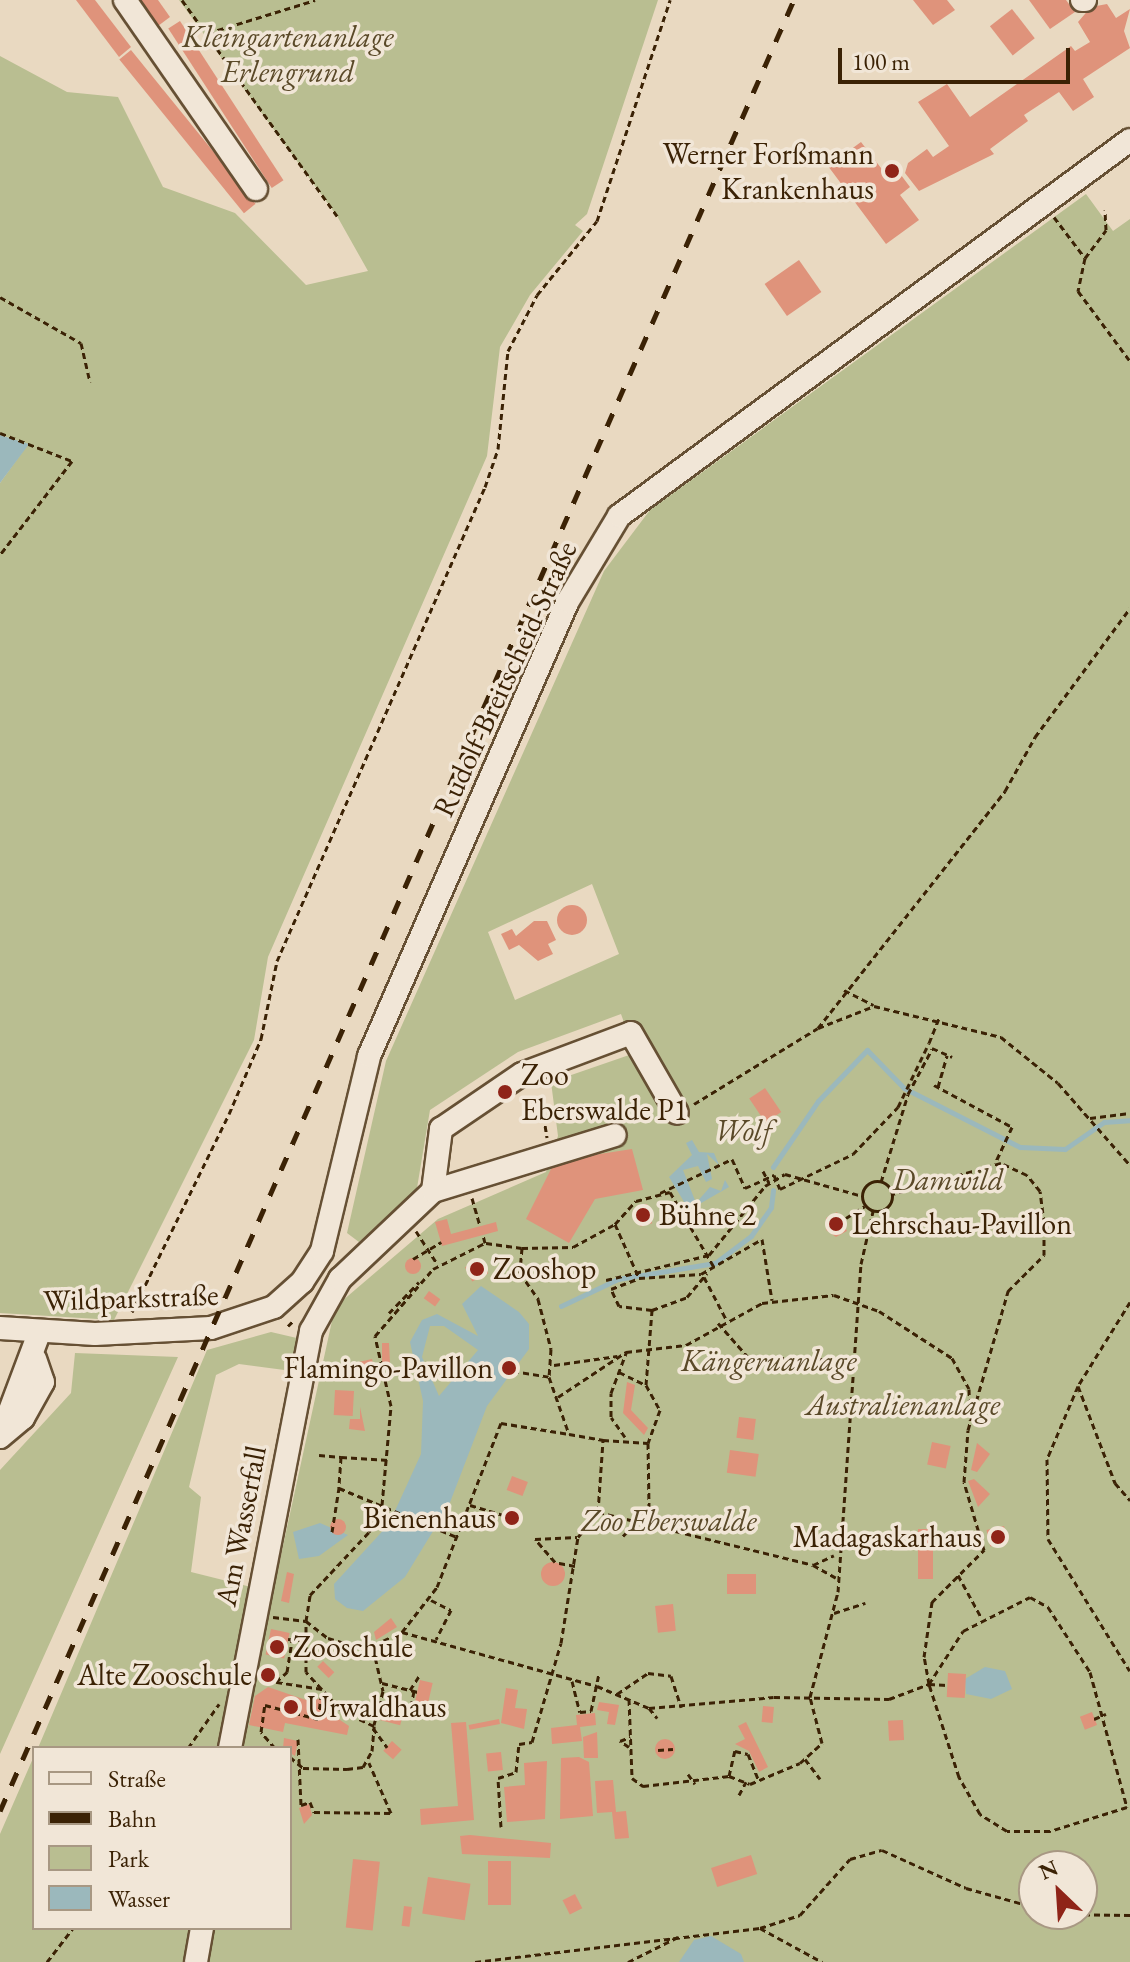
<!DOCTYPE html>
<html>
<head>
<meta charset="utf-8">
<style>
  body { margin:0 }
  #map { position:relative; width:1130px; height:1962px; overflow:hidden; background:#e9d9c1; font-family:"EB Garamond",serif }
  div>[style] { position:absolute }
  .green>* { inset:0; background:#b9be91 }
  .water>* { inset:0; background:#9bb8bc }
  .stream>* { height:5px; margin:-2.5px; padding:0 2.5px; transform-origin:2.5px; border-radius:2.5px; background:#9bb8bc }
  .building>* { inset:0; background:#df937b; transform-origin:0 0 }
  .round { border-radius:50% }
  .path>* { height:3px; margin-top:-1.5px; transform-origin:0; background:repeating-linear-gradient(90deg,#3b2205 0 6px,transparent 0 10px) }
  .path>.ring { margin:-1.5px; padding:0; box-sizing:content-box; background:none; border:3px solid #3b2205; border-radius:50% }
  .roads { filter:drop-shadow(2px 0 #665034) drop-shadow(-2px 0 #665034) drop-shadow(0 2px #665034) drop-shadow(0 -2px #665034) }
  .minor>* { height:22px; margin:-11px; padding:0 11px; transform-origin:11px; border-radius:11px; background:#f1e6d7 }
  .rail>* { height:5px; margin-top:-2.5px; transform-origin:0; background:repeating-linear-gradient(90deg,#3b2205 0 14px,transparent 0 28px) }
  .path-bridge>* { height:3px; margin-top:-1.5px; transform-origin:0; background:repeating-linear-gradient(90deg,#3b2205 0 6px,transparent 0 10px) }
  .dots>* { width:22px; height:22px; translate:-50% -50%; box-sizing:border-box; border:4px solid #f1e6d7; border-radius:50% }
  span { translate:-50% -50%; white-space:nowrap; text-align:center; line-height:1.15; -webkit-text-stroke:7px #f1e6d7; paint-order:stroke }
  .park-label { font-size:30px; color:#5a4928; font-style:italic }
  .poi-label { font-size:30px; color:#3b2205 }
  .right { translate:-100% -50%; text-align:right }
  .left { translate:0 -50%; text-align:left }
  .street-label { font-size:30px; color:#3b2205 }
  .legend { position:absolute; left:32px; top:1746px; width:260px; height:184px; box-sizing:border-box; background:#f1e6d7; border:2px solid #a89883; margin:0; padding:10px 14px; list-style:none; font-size:24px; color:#3b2205 }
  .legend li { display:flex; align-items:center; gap:16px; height:40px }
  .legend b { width:40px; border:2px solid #a89883 }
  .north { position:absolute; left:1018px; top:1850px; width:80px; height:80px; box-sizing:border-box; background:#f1e6d7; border:2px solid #a89883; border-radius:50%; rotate:335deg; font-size:22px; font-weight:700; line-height:32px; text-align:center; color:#3b2205 }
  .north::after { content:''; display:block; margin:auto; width:28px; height:36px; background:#8f2418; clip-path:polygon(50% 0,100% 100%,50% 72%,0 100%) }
  .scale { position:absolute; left:838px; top:48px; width:232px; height:36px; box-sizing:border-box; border:4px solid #3b2205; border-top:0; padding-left:10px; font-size:24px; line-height:28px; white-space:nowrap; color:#3b2205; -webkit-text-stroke:6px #f1e6d7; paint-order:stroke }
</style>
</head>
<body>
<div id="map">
  <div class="green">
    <div style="clip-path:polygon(179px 0,658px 0,587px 214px,575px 225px,583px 231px,530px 295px,500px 347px,487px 456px,268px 957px,254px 1040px,114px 1320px,0 1313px,0 483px,28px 444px,0 435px,0 56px,67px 92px,118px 97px,163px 187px,235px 213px,306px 285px,368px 271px,337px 216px)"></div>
    <div style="clip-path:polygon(evenodd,1086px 194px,1113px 231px,1130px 219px,1130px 1962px,0 1962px,0 1834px,34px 1756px,34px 1928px,290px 1928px,290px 1748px,239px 1748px,335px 1307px,438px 1219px,546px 1172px,558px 1136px,551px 1082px,635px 1053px,621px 1014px,518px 1052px,430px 1110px,417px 1188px,359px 1242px,347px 1233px,386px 1061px,604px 571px,650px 510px,1086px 194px,592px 884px,619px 954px,515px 1000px,488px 932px,592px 884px,1086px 194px,1034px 1866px,1082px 1866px,1082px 1914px,1034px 1914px,1034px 1866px)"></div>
    <div style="clip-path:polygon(271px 1332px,301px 1339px,292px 1371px,239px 1364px,216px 1375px,189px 1487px,201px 1497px,191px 1572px,255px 1588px,224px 1748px,38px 1748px,207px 1350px)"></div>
    <div style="clip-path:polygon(75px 1353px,178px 1357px,0 1754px,0 1470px,71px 1393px)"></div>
  </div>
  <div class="water">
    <div style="clip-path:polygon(0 435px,29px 444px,0 483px)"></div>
    <div style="clip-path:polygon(692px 1140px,699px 1152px,714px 1153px,719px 1165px,707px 1154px,712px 1179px,706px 1182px,698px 1166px,683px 1170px,696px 1203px,710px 1187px,721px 1191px,725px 1180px,729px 1187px,689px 1210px,669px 1177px,692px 1155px,686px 1143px)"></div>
    <div style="clip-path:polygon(evenodd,481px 1286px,519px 1312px,529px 1324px,529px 1349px,487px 1406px,449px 1505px,405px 1577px,363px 1611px,347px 1608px,335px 1599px,334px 1584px,389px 1524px,421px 1454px,423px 1401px,410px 1342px,422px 1320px,437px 1314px,478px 1336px,462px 1304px,481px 1286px,430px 1326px,444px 1326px,478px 1350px,439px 1396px,422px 1357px,430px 1326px)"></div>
    <div style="clip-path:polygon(320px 1523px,348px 1535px,319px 1556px,299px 1559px,293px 1532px)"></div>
    <div style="clip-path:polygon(985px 1667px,1005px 1671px,1012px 1689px,991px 1699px,966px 1694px,965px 1679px)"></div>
    <div style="clip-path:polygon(711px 1936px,741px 1954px,744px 1962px,679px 1962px,694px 1940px)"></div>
  </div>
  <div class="stream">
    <div style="left:773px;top:1167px;width:80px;rotate:-55.7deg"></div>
    <div style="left:818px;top:1101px;width:71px;rotate:-46.1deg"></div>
    <div style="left:867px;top:1050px;width:53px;rotate:45.8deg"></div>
    <div style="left:904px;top:1088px;width:130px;rotate:27deg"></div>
    <div style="left:1020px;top:1147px;width:45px;rotate:2.5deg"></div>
    <div style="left:1065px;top:1149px;width:47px;rotate:-34.7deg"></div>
    <div style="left:1104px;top:1122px;width:26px;rotate:-4deg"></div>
    <div style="left:561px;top:1306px;width:63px;rotate:-25.3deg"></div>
    <div style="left:618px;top:1279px;width:98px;rotate:-9.4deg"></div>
    <div style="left:715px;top:1263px;width:45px;rotate:-36.9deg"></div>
    <div style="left:751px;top:1236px;width:35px;rotate:-55deg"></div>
    <div style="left:771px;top:1207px;width:17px;rotate:-83deg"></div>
  </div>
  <div class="building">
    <div style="clip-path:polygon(76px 0,95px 0,131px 47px,119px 57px)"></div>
    <div style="clip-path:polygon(140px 0,158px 0,170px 17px,158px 26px)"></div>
    <div style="clip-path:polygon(913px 0,947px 0,955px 10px,933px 25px)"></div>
    <div style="clip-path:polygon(1029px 0,1066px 0,1075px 12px,1050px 29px)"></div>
    <div style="clip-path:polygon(1107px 4px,1116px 18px,1130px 9px,1124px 31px,1130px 48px,1083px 79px,1094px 97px,1073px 111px,1059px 92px,1024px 115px,1028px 121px,990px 149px,994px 154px,919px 191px,905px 173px,908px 163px,927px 149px,933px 157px,949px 146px,918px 102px,947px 84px,970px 117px,1071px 46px,1075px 51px,1090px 42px,1078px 22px,1091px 7px)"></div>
    <div style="left:1012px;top:9px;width:37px;height:28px;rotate:52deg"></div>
    <div style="left:180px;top:21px;width:190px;height:14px;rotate:57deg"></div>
    <div style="left:131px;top:50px;width:198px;height:15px;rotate:51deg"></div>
    <div style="clip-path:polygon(861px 142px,891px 181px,901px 175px,910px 187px,900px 195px,919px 220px,886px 244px,828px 166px)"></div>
    <div style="left:799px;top:260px;width:39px;height:42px;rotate:55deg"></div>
    <div class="round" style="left:557px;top:905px;width:30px;height:30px"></div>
    <div style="clip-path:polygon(534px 921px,547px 921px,556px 940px,548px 944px,553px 954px,538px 961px,519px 945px,509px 950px,501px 934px,512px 929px,516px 936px)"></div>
    <div style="left:765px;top:1088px;width:29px;height:19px;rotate:56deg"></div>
    <div style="clip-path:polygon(632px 1149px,643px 1190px,595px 1199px,569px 1243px,526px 1219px,555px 1161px)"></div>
    <div style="left:647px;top:1204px;width:20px;height:12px;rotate:75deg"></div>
    <div style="clip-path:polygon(837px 1212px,847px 1231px,836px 1237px,826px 1230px,826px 1218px)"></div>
    <div style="clip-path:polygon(447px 1219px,451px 1234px,496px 1222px,498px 1231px,442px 1246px,435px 1222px)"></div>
    <div class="round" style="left:405px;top:1258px;width:16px;height:16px"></div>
    <div style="left:481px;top:1259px;width:16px;height:18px;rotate:63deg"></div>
    <div style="left:429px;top:1291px;width:14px;height:9px;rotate:36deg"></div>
    <div style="clip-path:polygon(382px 1343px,389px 1343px,390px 1364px,382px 1365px)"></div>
    <div style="left:372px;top:1359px;width:13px;height:15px;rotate:77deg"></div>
    <div style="clip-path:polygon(627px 1382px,635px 1385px,631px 1410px,648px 1428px,644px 1435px,623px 1413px)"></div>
    <div style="left:335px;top:1390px;width:19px;height:25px;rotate:3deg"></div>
    <div style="clip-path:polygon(360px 1407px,365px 1431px,349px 1429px,350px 1419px,360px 1419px)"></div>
    <div style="left:739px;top:1417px;width:17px;height:21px;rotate:7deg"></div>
    <div style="left:932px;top:1442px;width:19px;height:23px;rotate:12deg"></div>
    <div style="clip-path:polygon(977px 1443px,990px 1454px,977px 1472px,971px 1470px)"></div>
    <div style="left:730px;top:1450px;width:29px;height:23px;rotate:8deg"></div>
    <div style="left:512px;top:1476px;width:17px;height:15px;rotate:21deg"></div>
    <div style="clip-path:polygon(974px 1479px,990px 1494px,978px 1507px,968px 1481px)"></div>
    <div class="round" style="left:330px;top:1519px;width:16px;height:16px"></div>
    <div style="left:1004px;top:1526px;width:17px;height:18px;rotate:77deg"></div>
    <div style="left:918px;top:1529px;width:15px;height:50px"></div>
    <div class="round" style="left:541px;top:1562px;width:24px;height:24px"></div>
    <div style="clip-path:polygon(287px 1572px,294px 1574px,289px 1603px,281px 1601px)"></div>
    <div style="left:727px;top:1574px;width:29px;height:20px"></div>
    <div style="left:673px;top:1604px;width:27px;height:18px;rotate:84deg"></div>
    <div style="clip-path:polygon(391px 1618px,397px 1627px,376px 1640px,374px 1632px)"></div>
    <div style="left:271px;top:1629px;width:19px;height:26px;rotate:12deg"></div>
    <div style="left:323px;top:1661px;width:16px;height:8px;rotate:45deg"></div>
    <div style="left:265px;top:1666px;width:10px;height:16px;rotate:17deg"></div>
    <div style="left:948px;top:1673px;width:18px;height:24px;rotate:3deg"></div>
    <div style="left:420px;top:1680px;width:13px;height:25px;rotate:13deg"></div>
    <div style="clip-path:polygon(268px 1687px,309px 1701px,327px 1697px,331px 1714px,349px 1726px,347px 1735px,285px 1723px,283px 1732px,249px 1725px,255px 1696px)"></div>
    <div style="clip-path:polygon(506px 1688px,518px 1690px,515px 1708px,527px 1709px,524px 1729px,501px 1723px)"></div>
    <div style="left:387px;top:1697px;width:20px;height:24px;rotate:15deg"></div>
    <div style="clip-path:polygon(599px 1702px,619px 1705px,615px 1725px,607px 1724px,609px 1712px,597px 1710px)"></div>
    <div style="left:763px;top:1706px;width:11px;height:16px;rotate:5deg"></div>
    <div style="left:1092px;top:1712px;width:14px;height:13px;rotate:69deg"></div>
    <div style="clip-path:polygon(595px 1713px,596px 1725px,580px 1727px,582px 1741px,552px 1744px,551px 1728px,577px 1725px,576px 1715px)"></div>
    <div style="left:499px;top:1719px;width:5px;height:31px;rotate:79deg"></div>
    <div style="left:903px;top:1720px;width:20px;height:15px;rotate:87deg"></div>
    <div style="clip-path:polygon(466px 1722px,474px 1820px,421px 1825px,420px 1809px,458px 1806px,451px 1723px)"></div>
    <div style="clip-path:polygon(746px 1722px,768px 1767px,759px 1772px,749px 1751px,735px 1744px,745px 1739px,738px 1726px)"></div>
    <div style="clip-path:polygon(597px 1732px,598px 1758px,584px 1758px,583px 1737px)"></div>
    <div style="clip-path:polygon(284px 1738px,298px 1741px,295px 1756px,283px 1748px)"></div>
    <div class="round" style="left:655px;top:1739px;width:20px;height:20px"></div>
    <div style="left:392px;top:1741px;width:13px;height:13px;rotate:42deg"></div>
    <div style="left:501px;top:1752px;width:18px;height:15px;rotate:84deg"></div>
    <div style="clip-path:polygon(579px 1757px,589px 1762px,593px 1816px,560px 1819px,561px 1758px)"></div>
    <div style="clip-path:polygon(547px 1761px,545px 1819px,507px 1822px,504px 1787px,525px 1785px,524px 1763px)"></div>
    <div style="clip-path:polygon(613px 1780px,616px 1812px,626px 1811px,629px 1838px,615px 1839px,612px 1812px,597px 1813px,595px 1781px)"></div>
    <div style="clip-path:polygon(309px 1804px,312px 1815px,304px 1824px,299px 1808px)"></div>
    <div style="clip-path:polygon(470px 1835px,551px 1843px,550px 1858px,462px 1854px,460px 1836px)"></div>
    <div style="left:751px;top:1855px;width:20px;height:42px;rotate:72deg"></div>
    <div style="left:353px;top:1859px;width:27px;height:69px;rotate:6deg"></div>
    <div style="left:488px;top:1861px;width:23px;height:44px"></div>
    <div style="left:428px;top:1877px;width:43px;height:37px;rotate:9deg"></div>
    <div style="left:575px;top:1894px;width:16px;height:14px;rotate:63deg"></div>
    <div style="left:404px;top:1906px;width:8px;height:20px;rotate:7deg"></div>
  </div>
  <div class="path">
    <div style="left:182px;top:0;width:266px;rotate:54.3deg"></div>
    <div style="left:208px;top:33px;width:112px;rotate:-17.1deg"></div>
    <div style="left:1054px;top:217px;width:51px;rotate:52.9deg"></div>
    <div style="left:1085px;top:258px;width:34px;rotate:102deg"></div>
    <div style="left:1078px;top:291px;width:87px;rotate:53.4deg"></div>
    <div style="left:1085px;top:258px;width:35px;rotate:-53deg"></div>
    <div style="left:1106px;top:230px;width:20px;rotate:-93deg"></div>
    <div style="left:0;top:297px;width:93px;rotate:29.6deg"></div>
    <div style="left:81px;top:343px;width:40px;rotate:77deg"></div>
    <div style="left:0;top:433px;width:77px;rotate:21.3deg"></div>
    <div style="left:72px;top:461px;width:118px;rotate:127.5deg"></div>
    <div style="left:844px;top:990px;width:33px;rotate:27deg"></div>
    <div style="left:818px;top:1028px;width:302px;rotate:-51.7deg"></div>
    <div style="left:1005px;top:791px;width:62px;rotate:-60.9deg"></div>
    <div style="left:1035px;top:737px;width:160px;rotate:-53.6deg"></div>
    <div style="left:929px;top:1043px;width:27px;rotate:-68deg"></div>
    <div style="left:932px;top:1048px;width:22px;rotate:24deg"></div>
    <div style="left:934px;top:1085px;width:89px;rotate:28.3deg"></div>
    <div style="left:1012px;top:1127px;width:40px;rotate:115deg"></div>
    <div style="left:938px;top:1087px;width:33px;rotate:-74deg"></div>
    <div style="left:694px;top:1104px;width:145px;rotate:-31.5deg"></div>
    <div style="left:818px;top:1028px;width:60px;rotate:-21.4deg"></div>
    <div style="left:874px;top:1006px;width:131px;rotate:13.7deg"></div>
    <div style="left:1001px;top:1037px;width:73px;rotate:38.9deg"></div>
    <div style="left:1058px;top:1083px;width:109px;rotate:48.7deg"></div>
    <div style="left:542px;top:1106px;width:32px;rotate:81deg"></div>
    <div style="left:1090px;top:1118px;width:40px;rotate:-7.1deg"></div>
    <div style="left:763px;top:1171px;width:13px;rotate:63deg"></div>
    <div class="ring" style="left:862px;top:1181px;width:27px;height:27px"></div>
    <div style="left:881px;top:1182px;width:92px;rotate:-72.9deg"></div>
    <div style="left:908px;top:1094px;width:51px;rotate:-61.9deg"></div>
    <div style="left:472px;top:1198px;width:29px;rotate:74deg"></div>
    <div style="left:846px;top:1218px;width:22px;rotate:-32deg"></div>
    <div style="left:615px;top:1224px;width:31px;rotate:-48deg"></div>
    <div style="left:636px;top:1201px;width:35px;rotate:-15deg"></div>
    <div style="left:670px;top:1192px;width:87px;rotate:59.6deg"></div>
    <div style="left:416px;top:1231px;width:40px;rotate:57.1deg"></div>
    <div style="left:486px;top:1243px;width:36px;rotate:8deg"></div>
    <div style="left:522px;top:1248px;width:25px;rotate:95deg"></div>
    <div style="left:520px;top:1273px;width:32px;rotate:55deg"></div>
    <div style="left:538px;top:1299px;width:52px;rotate:75.4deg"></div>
    <div style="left:551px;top:1349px;width:28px;rotate:94deg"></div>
    <div style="left:549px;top:1377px;width:60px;rotate:70.7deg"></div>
    <div style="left:569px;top:1434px;width:35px;rotate:10deg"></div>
    <div style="left:522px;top:1248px;width:51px;rotate:-1.1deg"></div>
    <div style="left:573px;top:1247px;width:48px;rotate:-28.7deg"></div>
    <div style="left:615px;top:1224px;width:59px;rotate:66deg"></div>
    <div style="left:413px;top:1259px;width:33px;rotate:-31deg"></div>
    <div style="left:704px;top:1277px;width:47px;rotate:62.4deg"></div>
    <div style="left:606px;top:1280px;width:106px;rotate:-13.6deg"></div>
    <div style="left:709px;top:1255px;width:89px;rotate:-50.9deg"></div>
    <div style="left:765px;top:1186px;width:23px;rotate:-31deg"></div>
    <div style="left:785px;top:1174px;width:80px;rotate:15.9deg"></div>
    <div style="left:1130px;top:1302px;width:99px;rotate:121.8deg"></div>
    <div style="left:1078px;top:1386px;width:79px;rotate:113deg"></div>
    <div style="left:1047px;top:1459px;width:80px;rotate:89.3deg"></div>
    <div style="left:1048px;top:1539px;width:155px;rotate:58.2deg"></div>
    <div style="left:652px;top:1310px;width:37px;rotate:-20deg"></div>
    <div style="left:687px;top:1297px;width:31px;rotate:-50deg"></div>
    <div style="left:132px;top:1312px;width:220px;rotate:-63.9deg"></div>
    <div style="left:229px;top:1114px;width:82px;rotate:-66.9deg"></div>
    <div style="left:261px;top:1039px;width:80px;rotate:-78.4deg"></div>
    <div style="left:277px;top:961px;width:518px;rotate:-66.31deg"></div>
    <div style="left:485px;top:487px;width:40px;rotate:-71.1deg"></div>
    <div style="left:498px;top:449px;width:99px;rotate:-84.2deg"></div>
    <div style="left:508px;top:351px;width:63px;rotate:-62.6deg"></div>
    <div style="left:537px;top:295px;width:95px;rotate:-51deg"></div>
    <div style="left:597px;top:221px;width:233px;rotate:-71.7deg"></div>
    <div style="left:389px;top:1313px;width:43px;rotate:-45.9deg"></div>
    <div style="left:718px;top:1323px;width:45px;rotate:48.6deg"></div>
    <div style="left:748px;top:1357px;width:105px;rotate:1.6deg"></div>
    <div style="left:288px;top:1326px;width:8px;rotate:-45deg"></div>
    <div style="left:554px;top:1365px;width:64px;rotate:-8.1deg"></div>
    <div style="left:513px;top:1371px;width:36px;rotate:9deg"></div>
    <div style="left:619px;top:1372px;width:30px;rotate:26deg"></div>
    <div style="left:646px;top:1385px;width:29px;rotate:61deg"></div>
    <div style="left:660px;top:1410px;width:35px;rotate:110deg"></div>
    <div style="left:648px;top:1443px;width:63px;rotate:89.1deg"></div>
    <div style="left:649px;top:1506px;width:30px;rotate:60deg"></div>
    <div style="left:646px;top:1385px;width:75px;rotate:-85.4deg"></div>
    <div style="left:652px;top:1310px;width:33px;rotate:-173deg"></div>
    <div style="left:619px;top:1306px;width:19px;rotate:-115deg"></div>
    <div style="left:611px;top:1289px;width:30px;rotate:-21deg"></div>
    <div style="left:639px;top:1278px;width:62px;rotate:-3.7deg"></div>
    <div style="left:701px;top:1274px;width:70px;rotate:-29.8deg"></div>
    <div style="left:762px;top:1239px;width:62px;rotate:80.7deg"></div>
    <div style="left:1078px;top:1386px;width:104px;rotate:69.1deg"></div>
    <div style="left:1115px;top:1483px;width:23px;rotate:49deg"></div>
    <div style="left:558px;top:1397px;width:82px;rotate:-33.5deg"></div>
    <div style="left:626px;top:1352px;width:60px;rotate:-6.7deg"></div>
    <div style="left:686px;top:1345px;width:87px;rotate:-28.9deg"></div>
    <div style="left:762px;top:1303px;width:72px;rotate:-6.3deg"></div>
    <div style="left:834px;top:1295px;width:48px;rotate:19.6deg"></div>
    <div style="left:879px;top:1311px;width:87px;rotate:32.8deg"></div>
    <div style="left:952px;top:1358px;width:35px;rotate:61deg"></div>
    <div style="left:969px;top:1389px;width:31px;rotate:88deg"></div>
    <div style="left:625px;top:1437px;width:24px;rotate:-125deg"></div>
    <div style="left:611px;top:1417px;width:24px;rotate:-90deg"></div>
    <div style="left:611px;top:1393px;width:43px;rotate:-69.4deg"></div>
    <div style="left:319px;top:1455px;width:22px;rotate:5deg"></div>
    <div style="left:341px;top:1457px;width:31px;rotate:94deg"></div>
    <div style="left:341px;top:1457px;width:48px;rotate:3.6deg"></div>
    <div style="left:470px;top:1505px;width:42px;rotate:16.7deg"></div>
    <div style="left:598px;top:1512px;width:221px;rotate:13.8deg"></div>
    <div style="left:813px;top:1565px;width:26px;rotate:29deg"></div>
    <div style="left:332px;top:1532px;width:45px;rotate:-81deg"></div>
    <div style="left:339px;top:1488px;width:128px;rotate:22.6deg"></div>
    <div style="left:623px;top:1536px;width:16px;rotate:-45deg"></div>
    <div style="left:813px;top:1565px;width:23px;rotate:-25deg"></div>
    <div style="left:575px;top:1566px;width:20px;rotate:-169deg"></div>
    <div style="left:555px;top:1562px;width:30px;rotate:-131deg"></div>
    <div style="left:535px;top:1539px;width:42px;rotate:-2.7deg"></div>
    <div style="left:958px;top:1575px;width:48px;rotate:61.3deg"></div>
    <div style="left:1030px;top:1597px;width:21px;rotate:29deg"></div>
    <div style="left:1048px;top:1607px;width:77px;rotate:57.1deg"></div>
    <div style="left:1090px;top:1672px;width:140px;rotate:74.7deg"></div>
    <div style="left:1127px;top:1807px;width:81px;rotate:162.7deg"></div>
    <div style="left:1050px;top:1831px;width:43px;rotate:180deg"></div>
    <div style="left:1007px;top:1831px;width:32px;rotate:-148deg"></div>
    <div style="left:980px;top:1814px;width:43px;rotate:-119.6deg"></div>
    <div style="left:959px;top:1777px;width:98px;rotate:-107.9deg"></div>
    <div style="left:929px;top:1684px;width:63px;rotate:-57.3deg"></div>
    <div style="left:963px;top:1631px;width:75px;rotate:-26.9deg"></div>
    <div style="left:431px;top:1600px;width:22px;rotate:27deg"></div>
    <div style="left:451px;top:1610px;width:33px;rotate:117deg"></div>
    <div style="left:834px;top:1613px;width:33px;rotate:-18deg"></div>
    <div style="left:273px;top:1617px;width:33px;rotate:7deg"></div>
    <div style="left:306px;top:1621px;width:26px;rotate:-81deg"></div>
    <div style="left:310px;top:1595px;width:86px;rotate:-46.9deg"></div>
    <div style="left:369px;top:1532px;width:30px;rotate:-64deg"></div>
    <div style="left:382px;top:1505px;width:99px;rotate:-84.8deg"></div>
    <div style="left:391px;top:1406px;width:72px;rotate:-102.9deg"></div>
    <div style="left:375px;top:1336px;width:89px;rotate:-49.1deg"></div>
    <div style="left:433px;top:1269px;width:58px;rotate:-26.6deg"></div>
    <div style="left:485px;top:1243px;width:8px;rotate:-104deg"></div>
    <div style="left:306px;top:1621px;width:28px;rotate:38deg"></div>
    <div style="left:328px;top:1638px;width:39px;rotate:17deg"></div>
    <div style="left:365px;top:1649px;width:41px;rotate:-24.7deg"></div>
    <div style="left:402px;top:1632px;width:57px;rotate:-52.1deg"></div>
    <div style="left:437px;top:1587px;width:176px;rotate:-68.7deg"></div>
    <div style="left:501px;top:1423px;width:69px;rotate:9.2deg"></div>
    <div style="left:402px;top:1632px;width:202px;rotate:15.5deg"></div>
    <div style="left:597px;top:1686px;width:56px;rotate:22.9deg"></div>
    <div style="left:649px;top:1708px;width:125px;rotate:-5deg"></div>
    <div style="left:774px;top:1697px;width:115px;rotate:1deg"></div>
    <div style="left:889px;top:1699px;width:43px;rotate:-20.6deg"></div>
    <div style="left:929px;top:1684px;width:27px;rotate:-100deg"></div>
    <div style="left:924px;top:1657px;width:56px;rotate:-81.7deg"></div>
    <div style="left:932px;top:1602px;width:74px;rotate:-45deg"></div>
    <div style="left:984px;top:1550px;width:71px;rotate:-106.4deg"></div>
    <div style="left:964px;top:1482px;width:52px;rotate:-85.6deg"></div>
    <div style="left:968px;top:1430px;width:145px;rotate:-73.9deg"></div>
    <div style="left:1008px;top:1291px;width:51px;rotate:-45deg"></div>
    <div style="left:1044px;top:1255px;width:32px;rotate:-90deg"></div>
    <div style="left:1044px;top:1223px;width:32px;rotate:-97deg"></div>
    <div style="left:1040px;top:1191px;width:21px;rotate:-129deg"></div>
    <div style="left:1027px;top:1175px;width:29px;rotate:-155deg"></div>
    <div style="left:1001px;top:1163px;width:113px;rotate:164.1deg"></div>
    <div style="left:288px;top:1639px;width:18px;rotate:6deg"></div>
    <div style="left:373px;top:1648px;width:44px;rotate:76.9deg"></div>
    <div style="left:383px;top:1691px;width:35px;rotate:105deg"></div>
    <div style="left:572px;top:1681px;width:32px;rotate:76deg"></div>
    <div style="left:580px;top:1712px;width:11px;rotate:-5deg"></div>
    <div style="left:591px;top:1711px;width:38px;rotate:-78deg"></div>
    <div style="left:382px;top:1683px;width:37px;rotate:14deg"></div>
    <div style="left:929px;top:1684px;width:18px;rotate:3deg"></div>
    <div style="left:410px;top:1690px;width:17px;rotate:-57deg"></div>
    <div style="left:414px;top:1691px;width:15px;rotate:101deg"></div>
    <div style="left:411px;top:1706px;width:9px;rotate:-6deg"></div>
    <div style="left:617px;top:1694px;width:37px;rotate:-34deg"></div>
    <div style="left:648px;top:1673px;width:23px;rotate:7deg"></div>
    <div style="left:671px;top:1676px;width:33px;rotate:72deg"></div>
    <div style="left:629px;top:1699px;width:79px;rotate:87.8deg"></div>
    <div style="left:632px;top:1778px;width:14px;rotate:36deg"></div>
    <div style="left:643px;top:1786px;width:87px;rotate:-6.6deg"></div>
    <div style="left:729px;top:1776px;width:22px;rotate:21deg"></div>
    <div style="left:750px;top:1784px;width:54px;rotate:-22.8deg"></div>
    <div style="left:800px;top:1763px;width:30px;rotate:-42deg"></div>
    <div style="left:822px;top:1743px;width:48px;rotate:-104.6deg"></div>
    <div style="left:810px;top:1697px;width:109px;rotate:-75.1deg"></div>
    <div style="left:838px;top:1592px;width:329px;rotate:-86deg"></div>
    <div style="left:861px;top:1264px;width:54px;rotate:-77.2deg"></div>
    <div style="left:649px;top:1708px;width:13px;rotate:51deg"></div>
    <div style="left:1094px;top:1719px;width:13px;rotate:-23deg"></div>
    <div style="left:373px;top:1728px;width:24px;rotate:54deg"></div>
    <div style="left:298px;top:1739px;width:66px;rotate:87.4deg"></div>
    <div style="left:301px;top:1805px;width:9px;rotate:-18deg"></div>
    <div style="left:310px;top:1802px;width:11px;rotate:68deg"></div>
    <div style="left:314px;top:1812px;width:77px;rotate:0.7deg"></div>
    <div style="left:391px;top:1813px;width:55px;rotate:-113.7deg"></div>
    <div style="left:629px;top:1747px;width:11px;rotate:-146deg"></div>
    <div style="left:620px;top:1741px;width:11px;rotate:-22deg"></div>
    <div style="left:188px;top:1748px;width:54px;rotate:-54.8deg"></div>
    <div style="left:275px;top:1748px;width:21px;rotate:-131deg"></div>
    <div style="left:261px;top:1732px;width:27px;rotate:-82deg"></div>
    <div style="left:265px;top:1705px;width:55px;rotate:14.8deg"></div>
    <div style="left:318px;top:1719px;width:30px;rotate:-82deg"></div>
    <div style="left:322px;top:1689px;width:47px;rotate:-171.3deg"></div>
    <div style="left:276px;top:1682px;width:15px;rotate:-42deg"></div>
    <div style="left:287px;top:1672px;width:32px;rotate:-81deg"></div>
    <div style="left:658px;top:1750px;width:15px;rotate:-4deg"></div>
    <div style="left:290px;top:1757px;width:17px;rotate:40deg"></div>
    <div style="left:303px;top:1768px;width:44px;rotate:1.3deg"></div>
    <div style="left:347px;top:1769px;width:16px;rotate:-7deg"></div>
    <div style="left:363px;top:1767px;width:18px;rotate:-61deg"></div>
    <div style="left:372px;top:1751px;width:25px;rotate:-85deg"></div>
    <div style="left:374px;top:1726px;width:35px;rotate:-155deg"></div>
    <div style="left:342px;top:1711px;width:53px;rotate:-132.7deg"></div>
    <div style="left:306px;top:1672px;width:51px;rotate:-90deg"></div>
    <div style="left:805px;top:1759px;width:25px;rotate:53deg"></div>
    <div style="left:688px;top:1774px;width:12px;rotate:55deg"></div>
    <div style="left:729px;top:1776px;width:26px;rotate:-77deg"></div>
    <div style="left:735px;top:1751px;width:13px;rotate:13deg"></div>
    <div style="left:748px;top:1754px;width:29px;rotate:68deg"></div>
    <div style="left:739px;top:1795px;width:15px;rotate:-62deg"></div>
    <div style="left:501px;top:1827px;width:49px;rotate:-93.5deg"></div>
    <div style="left:498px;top:1778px;width:19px;rotate:-18deg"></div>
    <div style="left:516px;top:1772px;width:28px;rotate:-84deg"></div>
    <div style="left:519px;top:1744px;width:13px;rotate:-9deg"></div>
    <div style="left:532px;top:1742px;width:103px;rotate:-73.7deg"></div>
    <div style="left:561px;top:1643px;width:107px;rotate:-80.9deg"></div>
    <div style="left:578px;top:1537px;width:32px;rotate:-51deg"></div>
    <div style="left:598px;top:1512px;width:72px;rotate:-86deg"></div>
    <div style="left:603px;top:1440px;width:45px;rotate:3.8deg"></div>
    <div style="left:1054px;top:1914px;width:76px;rotate:0.8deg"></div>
    <div style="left:760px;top:1928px;width:71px;rotate:28.7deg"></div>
    <div style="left:47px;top:1962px;width:43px;rotate:-52.6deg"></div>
    <div style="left:475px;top:1962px;width:287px;rotate:-6.8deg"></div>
    <div style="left:760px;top:1928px;width:42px;rotate:-18deg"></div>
    <div style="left:800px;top:1915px;width:75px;rotate:-48.2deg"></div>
    <div style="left:850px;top:1859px;width:33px;rotate:-16deg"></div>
    <div style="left:882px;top:1850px;width:92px;rotate:24.3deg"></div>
    <div style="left:966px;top:1888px;width:71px;rotate:15.6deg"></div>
    <div style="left:628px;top:1962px;width:56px;rotate:-26.6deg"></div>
  </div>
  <div class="roads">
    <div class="minor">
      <div style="left:125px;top:0;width:230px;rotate:55.3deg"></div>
      <div style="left:1082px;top:0;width:3px"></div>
      <div style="left:433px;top:1191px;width:63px;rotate:-82.6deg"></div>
      <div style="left:441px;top:1129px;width:98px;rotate:-34.2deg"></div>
      <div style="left:522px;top:1074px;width:116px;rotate:-20.6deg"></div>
      <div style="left:631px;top:1033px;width:92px;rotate:60.1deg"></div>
      <div style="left:0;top:1328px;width:95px;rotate:3.6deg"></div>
      <div style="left:95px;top:1334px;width:116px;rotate:-3deg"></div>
      <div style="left:211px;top:1328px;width:66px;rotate:-18.4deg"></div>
      <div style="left:274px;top:1307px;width:38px;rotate:-42deg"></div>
      <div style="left:302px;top:1282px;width:37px;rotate:-57deg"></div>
      <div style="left:322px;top:1251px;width:201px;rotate:-76.4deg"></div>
      <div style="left:369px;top:1056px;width:497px;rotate:-66.4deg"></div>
      <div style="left:568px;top:601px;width:99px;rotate:-59deg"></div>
      <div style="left:619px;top:516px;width:634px;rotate:-36.35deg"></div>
      <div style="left:0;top:1437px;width:111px;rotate:-69.4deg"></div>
      <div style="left:0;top:1437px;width:30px;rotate:-40deg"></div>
      <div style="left:23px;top:1418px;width:41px;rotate:-60.9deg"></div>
      <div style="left:43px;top:1382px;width:24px;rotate:-109deg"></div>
      <div style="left:230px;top:1748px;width:425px;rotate:-79deg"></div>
      <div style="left:311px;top:1331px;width:60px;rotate:-60.9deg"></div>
      <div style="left:340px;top:1279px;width:128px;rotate:-43.4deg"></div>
      <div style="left:433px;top:1191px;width:190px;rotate:-17.1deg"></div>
      <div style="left:196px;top:1962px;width:35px;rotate:-80deg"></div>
    </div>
  </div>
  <div class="rail">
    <div style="left:0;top:1811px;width:1977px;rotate:-66.33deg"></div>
  </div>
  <div class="path-bridge">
    <div style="left:660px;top:1193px;width:80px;rotate:-25.3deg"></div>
    <div style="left:732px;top:1159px;width:32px;rotate:66deg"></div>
    <div style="left:745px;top:1188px;width:32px;rotate:-24deg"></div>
    <div style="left:774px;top:1175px;width:15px;rotate:67deg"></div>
    <div style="left:780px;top:1189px;width:81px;rotate:-25.6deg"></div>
    <div style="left:853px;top:1154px;width:65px;rotate:-46.2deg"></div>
    <div style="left:898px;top:1107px;width:71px;rotate:-64.2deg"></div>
  </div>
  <div class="dots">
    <div style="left:892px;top:171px;background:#8f2418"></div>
    <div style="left:505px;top:1092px;background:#8f2418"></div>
    <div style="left:643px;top:1215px;background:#8f2418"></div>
    <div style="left:836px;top:1224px;background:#8f2418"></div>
    <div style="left:477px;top:1269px;background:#8f2418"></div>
    <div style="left:509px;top:1368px;background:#8f2418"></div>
    <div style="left:512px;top:1518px;background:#8f2418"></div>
    <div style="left:998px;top:1537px;background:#8f2418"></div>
    <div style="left:277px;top:1647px;background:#8f2418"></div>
    <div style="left:268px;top:1675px;background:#8f2418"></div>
    <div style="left:291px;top:1707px;background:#8f2418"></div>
  </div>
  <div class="park-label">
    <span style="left:288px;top:54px">Kleingartenanlage<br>Erlengrund</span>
    <span style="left:743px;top:1131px">Wolf</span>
    <span style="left:948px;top:1180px">Damwild</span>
    <span style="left:769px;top:1361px">Kängeruanlage</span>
    <span style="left:903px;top:1405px">Australienanlage</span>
    <span style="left:669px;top:1521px">Zoo Eberswalde</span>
  </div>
  <div class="poi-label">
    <span class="right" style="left:874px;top:171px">Werner Forßmann<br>Krankenhaus</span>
    <span class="left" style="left:521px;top:1092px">Zoo<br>Eberswalde P1</span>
    <span class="left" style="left:659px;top:1215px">Bühne 2</span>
    <span class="left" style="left:852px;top:1224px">Lehrschau-Pavillon</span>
    <span class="left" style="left:493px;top:1269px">Zooshop</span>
    <span class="right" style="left:493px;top:1368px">Flamingo-Pavillon</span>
    <span class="right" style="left:496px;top:1518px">Bienenhaus</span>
    <span class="right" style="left:982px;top:1537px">Madagaskarhaus</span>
    <span class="left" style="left:293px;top:1647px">Zooschule</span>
    <span class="right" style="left:252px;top:1675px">Alte Zooschule</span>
    <span class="left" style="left:307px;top:1707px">Urwaldhaus</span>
  </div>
  <div class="street-label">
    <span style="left:505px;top:679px;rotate:-65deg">Rudolf-Breitscheid-Straße</span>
    <span style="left:131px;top:1298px;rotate:-2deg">Wildparkstraße</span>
    <span style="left:241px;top:1526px;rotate:-79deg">Am Wasserfall</span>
  </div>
  <ul class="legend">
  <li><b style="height:10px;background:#f1e6d7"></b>Straße</li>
  <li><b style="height:10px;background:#3b2205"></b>Bahn</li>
  <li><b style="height:22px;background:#b9be91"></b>Park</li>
  <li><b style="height:22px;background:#9bb8bc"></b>Wasser</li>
  </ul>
  <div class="north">N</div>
  <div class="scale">100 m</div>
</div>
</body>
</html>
